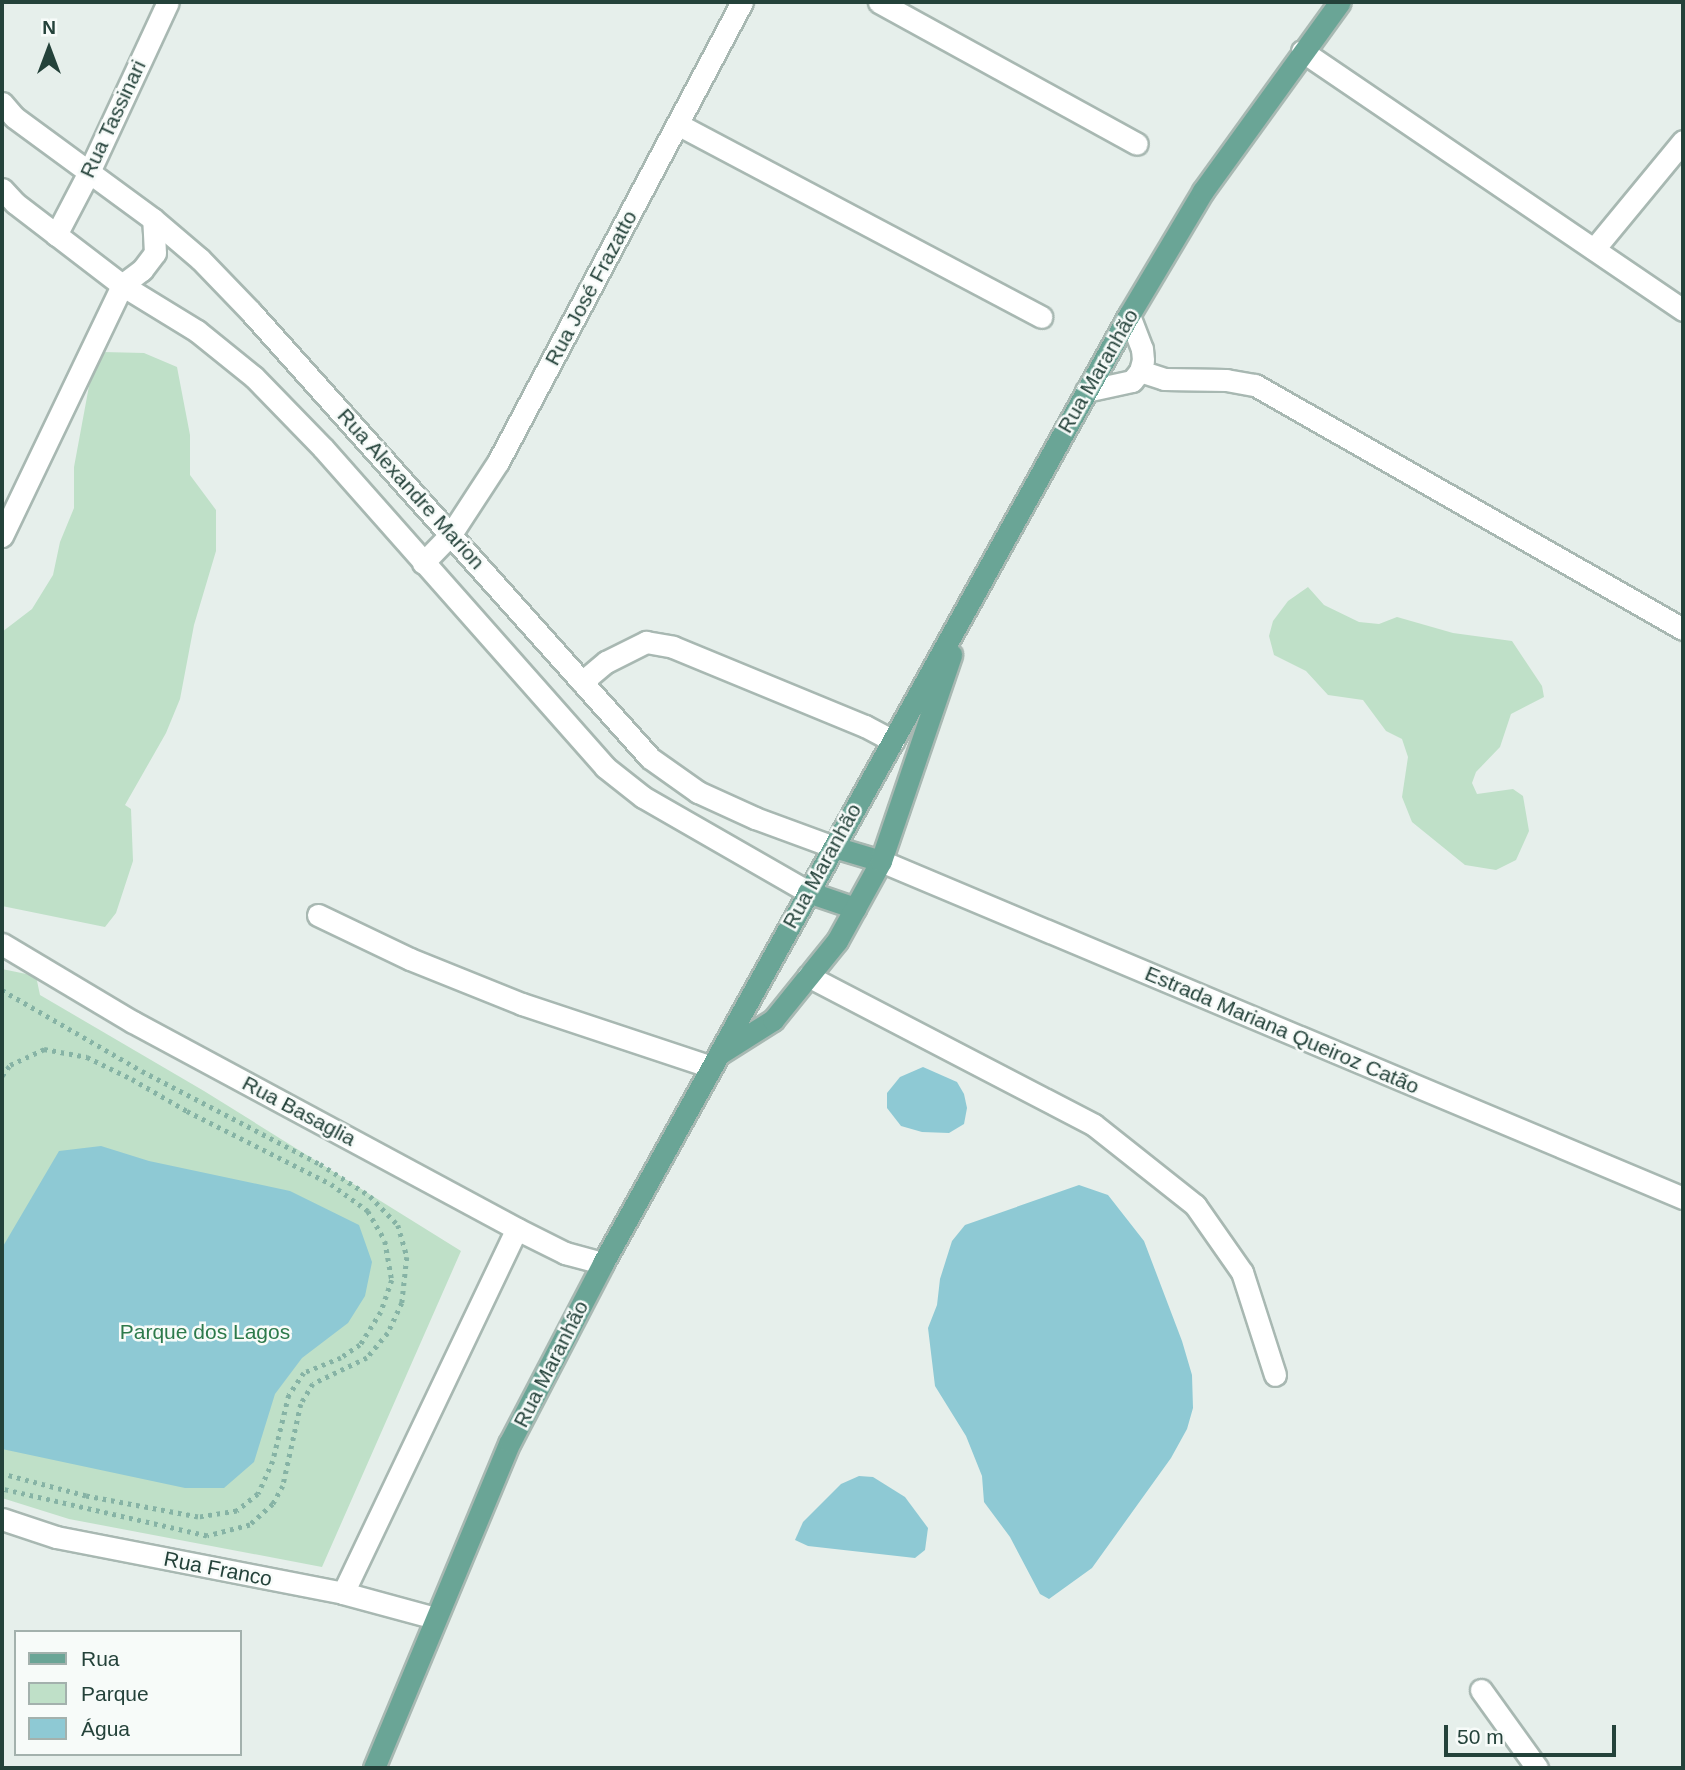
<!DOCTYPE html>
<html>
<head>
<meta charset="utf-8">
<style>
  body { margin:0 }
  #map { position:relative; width:1685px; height:1770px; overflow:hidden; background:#e6efeb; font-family:Arial,sans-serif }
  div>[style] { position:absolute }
  .green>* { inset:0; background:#bfe0c8 }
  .water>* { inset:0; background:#8ec9d4 }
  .path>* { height:4.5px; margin-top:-2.25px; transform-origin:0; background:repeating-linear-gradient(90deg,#86b3a5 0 3.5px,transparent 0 8.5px) }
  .roads { filter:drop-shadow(2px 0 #a8b8b2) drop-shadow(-2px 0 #a8b8b2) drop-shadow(0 2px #a8b8b2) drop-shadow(0 -2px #a8b8b2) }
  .minor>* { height:21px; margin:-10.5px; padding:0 10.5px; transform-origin:10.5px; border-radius:10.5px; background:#fff }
  .major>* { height:21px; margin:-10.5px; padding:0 10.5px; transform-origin:10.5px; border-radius:10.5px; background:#6aa596 }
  span { translate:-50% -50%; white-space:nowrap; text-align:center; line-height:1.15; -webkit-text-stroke:5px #f7fbf9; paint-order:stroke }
  .street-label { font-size:21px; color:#24423a }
  .park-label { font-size:21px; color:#2d7a4b }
  .frame { position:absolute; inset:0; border:4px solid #24423a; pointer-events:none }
  .legend { position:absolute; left:14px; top:1630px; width:228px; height:126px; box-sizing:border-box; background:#f7fbf9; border:2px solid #a3b1ad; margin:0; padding:9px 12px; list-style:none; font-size:21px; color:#24423a }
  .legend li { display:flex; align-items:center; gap:14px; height:35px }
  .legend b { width:35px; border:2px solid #a3b1ad }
  .north { position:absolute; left:14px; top:14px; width:70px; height:70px; -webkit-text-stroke:5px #f7fbf9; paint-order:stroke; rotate:0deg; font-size:19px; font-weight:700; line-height:28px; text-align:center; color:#24423a }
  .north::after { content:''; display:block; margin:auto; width:24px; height:32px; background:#24423a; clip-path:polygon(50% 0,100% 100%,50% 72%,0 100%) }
  .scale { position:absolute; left:1444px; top:1725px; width:172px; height:32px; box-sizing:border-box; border:4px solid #24423a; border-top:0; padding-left:9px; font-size:21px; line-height:24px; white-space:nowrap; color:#24423a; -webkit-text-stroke:5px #f7fbf9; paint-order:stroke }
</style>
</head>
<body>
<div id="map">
  <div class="green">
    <div style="clip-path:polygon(103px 352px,144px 353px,177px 367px,190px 435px,190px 475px,216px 510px,216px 551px,194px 625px,180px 699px,166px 733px,125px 805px,131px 809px,133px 861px,116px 913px,105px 927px,2px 906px,2px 632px,32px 609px,53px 575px,60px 542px,74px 508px,74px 467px,89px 386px)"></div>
    <div style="clip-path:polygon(1308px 587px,1324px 605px,1359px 622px,1379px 624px,1397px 617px,1453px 633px,1512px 641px,1542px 686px,1544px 697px,1511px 714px,1500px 747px,1476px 772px,1472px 783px,1477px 794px,1513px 789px,1523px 796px,1529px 831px,1516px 860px,1496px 870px,1465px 865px,1412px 822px,1402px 797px,1408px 757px,1402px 739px,1386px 731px,1363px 700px,1328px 695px,1306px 671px,1274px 655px,1269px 636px,1273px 621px,1288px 601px)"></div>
    <div style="clip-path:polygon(2px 969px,36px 976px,40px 995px,204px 1091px,461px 1251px,322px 1567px,69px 1519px,2px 1498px)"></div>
  </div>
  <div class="water">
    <div style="clip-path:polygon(923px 1067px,957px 1082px,964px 1094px,967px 1108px,964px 1124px,949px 1133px,922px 1132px,901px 1126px,887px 1108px,887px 1093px,900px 1077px)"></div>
    <div style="clip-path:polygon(101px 1146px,149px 1161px,290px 1191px,359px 1225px,372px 1262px,365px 1296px,348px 1323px,302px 1358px,275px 1394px,254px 1462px,224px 1488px,185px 1488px,2px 1449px,2px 1248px,59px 1151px)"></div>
    <div style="clip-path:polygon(1079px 1185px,1108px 1195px,1144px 1241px,1182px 1341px,1192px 1375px,1193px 1408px,1187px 1429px,1171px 1458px,1092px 1568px,1049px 1599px,1040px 1594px,1010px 1537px,984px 1502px,982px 1476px,966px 1436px,935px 1386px,928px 1328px,937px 1305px,940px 1279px,952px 1241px,965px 1225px)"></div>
    <div style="clip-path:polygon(859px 1476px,873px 1477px,905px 1497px,928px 1528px,925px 1550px,915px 1558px,808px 1546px,795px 1540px,803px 1522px,841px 1484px)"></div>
  </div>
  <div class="path">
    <div style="left:2px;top:990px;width:162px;rotate:30.1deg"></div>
    <div style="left:142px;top:1071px;width:201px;rotate:27.6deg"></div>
    <div style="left:320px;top:1164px;width:59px;rotate:32.6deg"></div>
    <div style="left:370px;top:1196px;width:40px;rotate:46deg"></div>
    <div style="left:398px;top:1225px;width:33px;rotate:74deg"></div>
    <div style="left:407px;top:1257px;width:46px;rotate:96.2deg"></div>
    <div style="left:402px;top:1303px;width:33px;rotate:115deg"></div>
    <div style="left:388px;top:1333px;width:33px;rotate:130deg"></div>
    <div style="left:367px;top:1358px;width:60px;rotate:154.3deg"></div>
    <div style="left:313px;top:1384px;width:23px;rotate:121deg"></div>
    <div style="left:301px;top:1404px;width:84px;rotate:102.4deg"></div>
    <div style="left:283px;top:1486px;width:21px;rotate:119deg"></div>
    <div style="left:273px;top:1504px;width:31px;rotate:138deg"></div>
    <div style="left:250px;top:1525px;width:44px;rotate:165.7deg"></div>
    <div style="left:207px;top:1536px;width:210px;rotate:-167.1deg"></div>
    <div style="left:2px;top:1076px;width:14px;rotate:-54deg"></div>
    <div style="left:10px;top:1065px;width:38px;rotate:-25deg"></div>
    <div style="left:44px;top:1049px;width:44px;rotate:10.5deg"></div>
    <div style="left:87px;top:1057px;width:50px;rotate:26.1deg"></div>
    <div style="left:132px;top:1079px;width:64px;rotate:30.2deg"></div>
    <div style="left:187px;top:1111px;width:161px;rotate:26.9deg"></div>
    <div style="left:331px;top:1184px;width:46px;rotate:36.1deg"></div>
    <div style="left:368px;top:1211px;width:34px;rotate:60deg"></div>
    <div style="left:385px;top:1241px;width:40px;rotate:80deg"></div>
    <div style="left:392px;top:1280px;width:34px;rotate:109deg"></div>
    <div style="left:381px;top:1312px;width:39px;rotate:122deg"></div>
    <div style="left:360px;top:1345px;width:23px;rotate:146deg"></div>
    <div style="left:341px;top:1358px;width:40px;rotate:158deg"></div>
    <div style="left:304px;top:1373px;width:27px;rotate:124deg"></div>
    <div style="left:289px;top:1395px;width:68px;rotate:103.6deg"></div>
    <div style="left:273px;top:1461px;width:36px;rotate:114deg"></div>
    <div style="left:258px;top:1494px;width:27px;rotate:141deg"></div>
    <div style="left:237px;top:1511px;width:39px;rotate:171deg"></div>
    <div style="left:198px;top:1517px;width:114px;rotate:-169.4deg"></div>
    <div style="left:86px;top:1496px;width:87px;rotate:-165.3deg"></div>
  </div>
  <div class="roads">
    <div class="minor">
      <div style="left:879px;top:2px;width:294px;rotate:28.8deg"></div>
      <div style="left:1302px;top:51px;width:461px;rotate:34.2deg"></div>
      <div style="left:2px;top:103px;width:18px;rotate:49deg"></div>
      <div style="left:14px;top:117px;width:172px;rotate:36.3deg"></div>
      <div style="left:153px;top:219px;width:62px;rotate:40.4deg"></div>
      <div style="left:200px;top:259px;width:74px;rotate:46.1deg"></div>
      <div style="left:251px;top:312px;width:598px;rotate:48.18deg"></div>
      <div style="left:650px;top:758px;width:59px;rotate:35.3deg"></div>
      <div style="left:698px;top:792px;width:63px;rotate:24.5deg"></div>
      <div style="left:755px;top:818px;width:84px;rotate:20.2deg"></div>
      <div style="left:679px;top:125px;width:410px;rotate:27.9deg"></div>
      <div style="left:2px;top:189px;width:19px;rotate:47deg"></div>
      <div style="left:15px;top:203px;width:135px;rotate:37.5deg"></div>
      <div style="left:122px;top:285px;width:88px;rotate:31.5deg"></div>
      <div style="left:197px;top:331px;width:73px;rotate:38.9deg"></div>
      <div style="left:254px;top:377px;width:99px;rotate:45.8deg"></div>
      <div style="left:323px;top:448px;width:426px;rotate:48.5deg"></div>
      <div style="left:605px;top:767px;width:48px;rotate:38.3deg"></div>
      <div style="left:643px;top:797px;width:190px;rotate:29.9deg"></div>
      <div style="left:56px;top:235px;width:71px;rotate:-62.4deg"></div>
      <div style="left:89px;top:172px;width:187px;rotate:-65.1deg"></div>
      <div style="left:1594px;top:249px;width:140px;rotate:-50.5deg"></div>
      <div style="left:1140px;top:371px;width:25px;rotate:18deg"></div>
      <div style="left:1164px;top:379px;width:62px;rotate:0.9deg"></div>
      <div style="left:1226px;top:380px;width:29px;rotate:10deg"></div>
      <div style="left:1255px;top:385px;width:493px;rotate:29.7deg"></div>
      <div style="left:1086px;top:391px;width:47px;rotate:-12.3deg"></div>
      <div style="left:1132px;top:381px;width:13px;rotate:-51deg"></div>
      <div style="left:1140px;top:371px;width:11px;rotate:-75deg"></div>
      <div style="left:1143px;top:360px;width:11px;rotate:-95deg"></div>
      <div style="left:1142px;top:349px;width:36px;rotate:-111deg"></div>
      <div style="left:2px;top:536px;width:278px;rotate:-64.4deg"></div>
      <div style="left:122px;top:285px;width:25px;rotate:-37deg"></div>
      <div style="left:142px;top:270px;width:21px;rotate:-53deg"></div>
      <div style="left:155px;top:253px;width:34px;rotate:-93deg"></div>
      <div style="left:423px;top:563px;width:40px;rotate:-46deg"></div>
      <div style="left:451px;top:534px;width:86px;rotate:-56.9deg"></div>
      <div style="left:498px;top:462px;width:521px;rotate:-62.06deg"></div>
      <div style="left:582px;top:682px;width:31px;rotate:-40deg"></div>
      <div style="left:606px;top:662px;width:45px;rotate:-26.6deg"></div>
      <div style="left:646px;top:642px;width:27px;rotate:10deg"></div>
      <div style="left:673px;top:647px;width:208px;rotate:22.4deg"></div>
      <div style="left:865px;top:726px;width:32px;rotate:28deg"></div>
      <div style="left:881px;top:861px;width:870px;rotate:22.79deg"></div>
      <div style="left:318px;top:915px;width:102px;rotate:25.6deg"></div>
      <div style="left:410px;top:959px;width:121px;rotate:21.9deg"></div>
      <div style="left:522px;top:1004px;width:199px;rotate:18.4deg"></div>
      <div style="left:2px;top:944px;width:152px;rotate:30.8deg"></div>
      <div style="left:133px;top:1022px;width:436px;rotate:28.3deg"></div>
      <div style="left:517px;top:1229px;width:54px;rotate:26.6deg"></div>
      <div style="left:565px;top:1253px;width:39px;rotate:15deg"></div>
      <div style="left:808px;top:976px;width:322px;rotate:27.5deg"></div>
      <div style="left:1094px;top:1125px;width:129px;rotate:38.4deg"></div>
      <div style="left:1195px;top:1205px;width:82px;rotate:55deg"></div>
      <div style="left:1242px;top:1272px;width:108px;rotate:72.2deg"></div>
      <div style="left:2px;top:1519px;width:57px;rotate:18.4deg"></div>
      <div style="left:56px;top:1537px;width:292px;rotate:11deg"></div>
      <div style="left:343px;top:1593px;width:95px;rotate:15.2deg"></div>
      <div style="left:343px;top:1593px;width:403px;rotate:-64.5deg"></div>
      <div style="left:1481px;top:1690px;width:96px;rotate:54.3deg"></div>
    </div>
    <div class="major">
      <div style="left:834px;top:847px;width:49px;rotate:16.6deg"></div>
      <div style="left:808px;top:892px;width:50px;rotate:18.8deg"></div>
      <div style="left:719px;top:1054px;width:64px;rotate:-32.2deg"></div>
      <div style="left:773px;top:1020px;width:102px;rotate:-51deg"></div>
      <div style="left:837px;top:941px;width:91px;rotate:-61.2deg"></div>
      <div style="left:881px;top:861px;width:218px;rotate:-71.2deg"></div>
      <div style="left:374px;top:1768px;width:353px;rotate:-67.4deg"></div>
      <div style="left:510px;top:1442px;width:202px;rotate:-62.5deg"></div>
      <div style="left:603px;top:1263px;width:1084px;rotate:-60.98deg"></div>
      <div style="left:1129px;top:315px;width:144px;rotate:-59.2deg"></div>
      <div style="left:1203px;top:191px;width:233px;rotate:-54.1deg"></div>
    </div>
  </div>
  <div class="street-label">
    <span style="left:113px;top:119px;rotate:-65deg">Rua Tassinari</span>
    <span style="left:591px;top:288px;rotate:-62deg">Rua José Frazatto</span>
    <span style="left:1098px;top:371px;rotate:-60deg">Rua Maranhão</span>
    <span style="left:411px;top:489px;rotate:48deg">Rua Alexandre Marion</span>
    <span style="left:822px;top:866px;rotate:-61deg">Rua Maranhão</span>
    <span style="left:1282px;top:1030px;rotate:23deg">Estrada Mariana Queiroz Catão</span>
    <span style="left:299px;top:1111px;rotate:28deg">Rua Basaglia</span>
    <span style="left:551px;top:1364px;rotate:-63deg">Rua Maranhão</span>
    <span style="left:218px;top:1569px;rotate:11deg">Rua Franco</span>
  </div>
  <div class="park-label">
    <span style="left:205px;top:1332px">Parque dos Lagos</span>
  </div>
  <div class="frame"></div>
  <ul class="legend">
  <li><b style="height:9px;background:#6aa596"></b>Rua</li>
  <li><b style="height:19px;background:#bfe0c8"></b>Parque</li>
  <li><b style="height:19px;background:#8ec9d4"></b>Água</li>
  </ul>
  <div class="north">N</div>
  <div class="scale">50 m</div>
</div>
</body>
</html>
